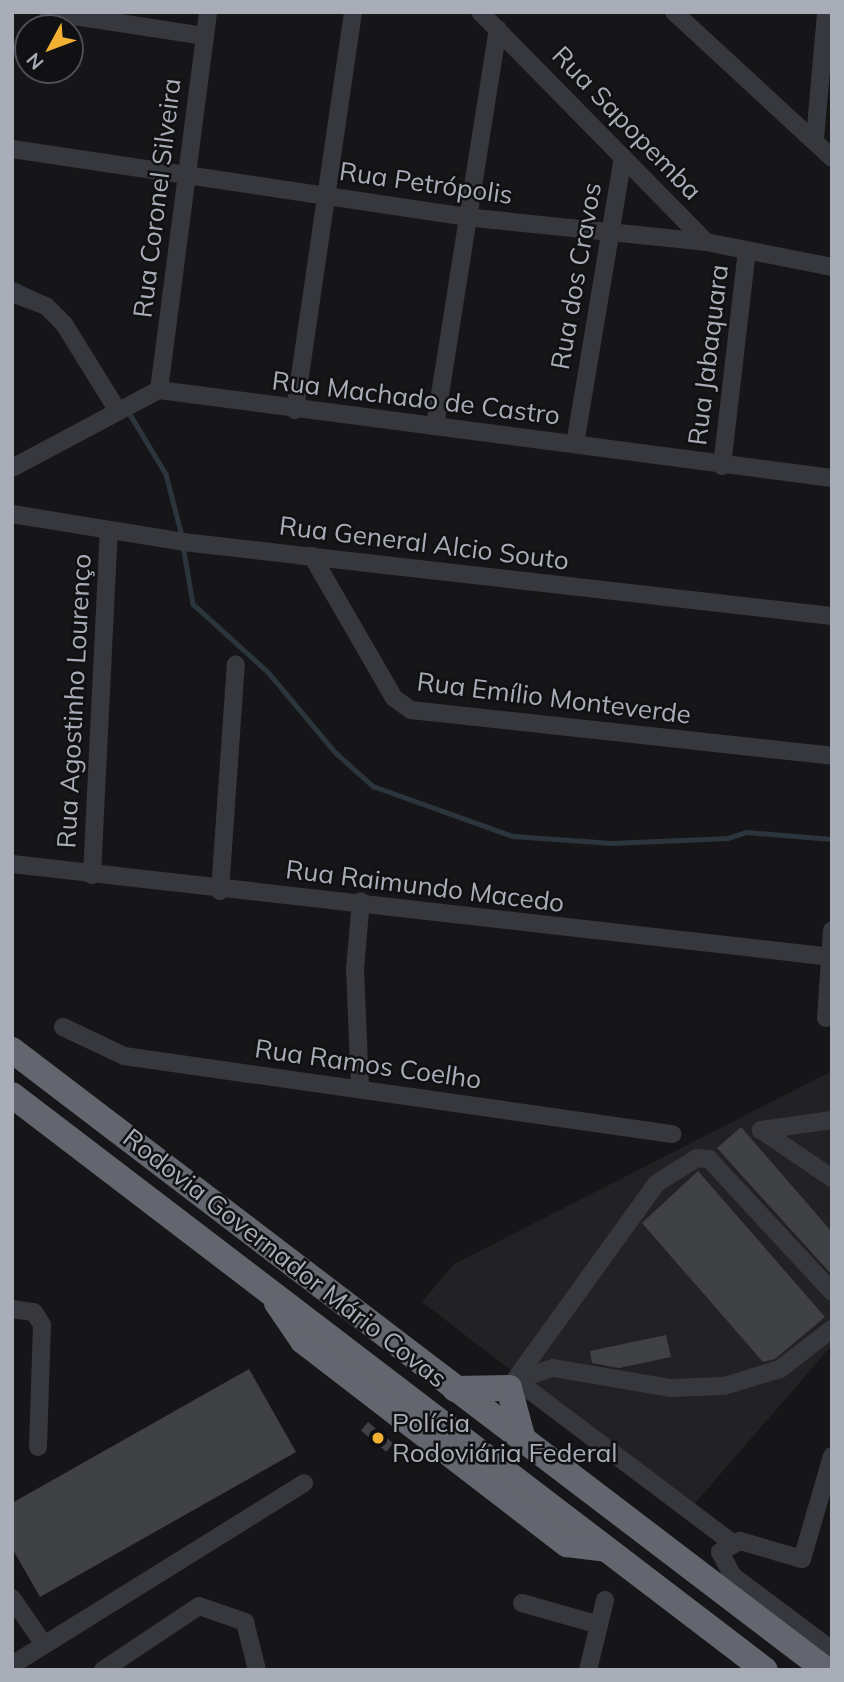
<!DOCTYPE html>
<html>
<head>
<meta charset="utf-8">
<style>
  body { margin:0 }
  #map { position:relative; width:844px; height:1682px; overflow:hidden; background:#161618; font-family:Mulish,sans-serif }
  div>[style] { position:absolute }
  .built>* { inset:0; background:#222225 }
  .stream>* { height:4.5px; margin:-2.25px; padding:0 2.25px; transform-origin:2.25px; border-radius:2.25px; background:#2c353c }
  .building>* { inset:0; background:#404145; transform-origin:0 0 }
  .minor>* { height:18px; margin:-9px; padding:0 9px; transform-origin:9px; border-radius:9px; background:#37383d }
  .highway>* { height:26px; margin:-13px; padding:0 13px; transform-origin:13px; border-radius:13px; background:#63666e }
  .dots>* { width:19px; height:19px; translate:-50% -50%; box-sizing:border-box; border:4px solid #111113; border-radius:50% }
  span { translate:-50% -50%; white-space:nowrap; text-align:center; line-height:1.15; -webkit-text-stroke:5px #111113; paint-order:stroke }
  .street-label { font-size:26px; color:#a8adb8 }
  .poi-label { font-size:26px; color:#a8adb8 }
  .left { translate:0 -50%; text-align:left }
  .frame { position:absolute; inset:0; border:14px solid #a8adb8; pointer-events:none }
  .north { position:absolute; left:14px; top:14px; width:70px; height:70px; box-sizing:border-box; background:#111113; border:2px solid #4d4f55; border-radius:50%; rotate:229deg; font-size:19px; font-weight:700; line-height:28px; text-align:center; color:#a8adb8 }
  .north::after { content:''; display:block; margin:auto; width:24px; height:32px; background:#f2b134; clip-path:polygon(50% 0,100% 100%,50% 72%,0 100%) }
</style>
</head>
<body>
<div id="map">
  <div class="built">
    <div style="clip-path:polygon(832px 1071px,832px 1345px,691px 1508px,422px 1302px,454px 1264px)"></div>
  </div>
  <div class="stream">
    <div style="left:12px;top:283px;width:29px;rotate:25deg"></div>
    <div style="left:128px;top:411px;width:74px;rotate:58.9deg"></div>
    <div style="left:166px;top:474px;width:64px;rotate:75.5deg"></div>
    <div style="left:183px;top:545px;width:60px;rotate:80.4deg"></div>
    <div style="left:193px;top:604px;width:101px;rotate:42.2deg"></div>
    <div style="left:268px;top:672px;width:106px;rotate:50deg"></div>
    <div style="left:336px;top:753px;width:50px;rotate:41.7deg"></div>
    <div style="left:373px;top:786px;width:149px;rotate:19.7deg"></div>
    <div style="left:513px;top:836px;width:99px;rotate:4deg"></div>
    <div style="left:612px;top:843px;width:116px;rotate:-2.5deg"></div>
    <div style="left:728px;top:838px;width:19px;rotate:-18deg"></div>
    <div style="left:746px;top:832px;width:86px;rotate:4.7deg"></div>
  </div>
  <div class="building">
    <div style="clip-path:polygon(741px 1127px,832px 1232px,832px 1275px,717px 1148px)"></div>
    <div style="clip-path:polygon(698px 1171px,825px 1317px,775px 1359px,763px 1362px,642px 1223px)"></div>
    <div style="clip-path:polygon(666px 1335px,671px 1357px,619px 1368px,592px 1363px,590px 1351px)"></div>
    <div style="clip-path:polygon(249px 1369px,296px 1452px,40px 1597px,12px 1548px,12px 1503px)"></div>
    <div style="left:368px;top:1422px;width:33px;height:11px;rotate:40deg"></div>
  </div>
  <div class="minor">
    <div style="left:48px;top:12px;width:159px;rotate:8.7deg"></div>
    <div style="left:480px;top:12px;width:322px;rotate:45.5deg"></div>
    <div style="left:674px;top:12px;width:215px;rotate:42.7deg"></div>
    <div style="left:815px;top:139px;width:127px;rotate:-85deg"></div>
    <div style="left:12px;top:149px;width:458px;rotate:8.5deg"></div>
    <div style="left:465px;top:217px;width:242px;rotate:5.9deg"></div>
    <div style="left:706px;top:242px;width:128px;rotate:11.2deg"></div>
    <div style="left:12px;top:293px;width:36px;rotate:21deg"></div>
    <div style="left:46px;top:306px;width:25px;rotate:45deg"></div>
    <div style="left:64px;top:324px;width:102px;rotate:58.2deg"></div>
    <div style="left:159px;top:390px;width:381px;rotate:-82.6deg"></div>
    <div style="left:295px;top:410px;width:402px;rotate:-81.7deg"></div>
    <div style="left:435px;top:426px;width:402px;rotate:-81deg"></div>
    <div style="left:575px;top:444px;width:291px;rotate:-80.5deg"></div>
    <div style="left:722px;top:466px;width:216px;rotate:-83.4deg"></div>
    <div style="left:12px;top:468px;width:166px;rotate:-28deg"></div>
    <div style="left:159px;top:390px;width:679px;rotate:7.45deg"></div>
    <div style="left:12px;top:514px;width:182px;rotate:9.2deg"></div>
    <div style="left:192px;top:543px;width:644px;rotate:6.51deg"></div>
    <div style="left:312px;top:556px;width:164px;rotate:60deg"></div>
    <div style="left:394px;top:698px;width:21px;rotate:35deg"></div>
    <div style="left:411px;top:710px;width:424px;rotate:6.2deg"></div>
    <div style="left:12px;top:864px;width:825px;rotate:6.47deg"></div>
    <div style="left:92px;top:875px;width:344px;rotate:-87.2deg"></div>
    <div style="left:220px;top:891px;width:227px;rotate:-86deg"></div>
    <div style="left:826px;top:1018px;width:88px;rotate:-86.1deg"></div>
    <div style="left:63px;top:1027px;width:68px;rotate:25.4deg"></div>
    <div style="left:124px;top:1056px;width:554px;rotate:8.1deg"></div>
    <div style="left:360px;top:1088px;width:119px;rotate:-92.4deg"></div>
    <div style="left:355px;top:969px;width:68px;rotate:-85deg"></div>
    <div style="left:832px;top:1120px;width:72px;rotate:172deg"></div>
    <div style="left:761px;top:1130px;width:86px;rotate:34.1deg"></div>
    <div style="left:12px;top:1309px;width:22px;rotate:8deg"></div>
    <div style="left:34px;top:1312px;width:15px;rotate:58deg"></div>
    <div style="left:42px;top:1325px;width:122px;rotate:91.9deg"></div>
    <div style="left:516px;top:1380px;width:39px;rotate:-18deg"></div>
    <div style="left:553px;top:1368px;width:120px;rotate:9.6deg"></div>
    <div style="left:671px;top:1388px;width:53px;rotate:-2.2deg"></div>
    <div style="left:724px;top:1386px;width:59px;rotate:-16.9deg"></div>
    <div style="left:780px;top:1369px;width:66px;rotate:-37.6deg"></div>
    <div style="left:516px;top:1380px;width:268px;rotate:37deg"></div>
    <div style="left:509px;top:1388px;width:253px;rotate:-54.2deg"></div>
    <div style="left:657px;top:1183px;width:47px;rotate:-32deg"></div>
    <div style="left:697px;top:1158px;width:12px;rotate:5deg"></div>
    <div style="left:709px;top:1159px;width:181px;rotate:47.2deg"></div>
    <div style="left:832px;top:1456px;width:107px;rotate:106.2deg"></div>
    <div style="left:802px;top:1559px;width:65px;rotate:-163.8deg"></div>
    <div style="left:740px;top:1541px;width:23px;rotate:151deg"></div>
    <div style="left:720px;top:1552px;width:27px;rotate:62deg"></div>
    <div style="left:733px;top:1576px;width:124px;rotate:36.8deg"></div>
    <div style="left:12px;top:1598px;width:55px;rotate:55.4deg"></div>
    <div style="left:522px;top:1603px;width:80px;rotate:15.9deg"></div>
    <div style="left:12px;top:1665px;width:344px;rotate:-31.9deg"></div>
    <div style="left:103px;top:1670px;width:115px;rotate:-33.7deg"></div>
    <div style="left:199px;top:1606px;width:49px;rotate:19.2deg"></div>
    <div style="left:245px;top:1622px;width:49px;rotate:76deg"></div>
    <div style="left:588px;top:1670px;width:72px;rotate:-76.3deg"></div>
  </div>
  <div class="highway">
    <div style="left:12px;top:1050px;width:1023px;rotate:37.3deg"></div>
    <div style="left:12px;top:1095px;width:947px;rotate:37.37deg"></div>
    <div style="left:277px;top:1303px;width:46px;rotate:55.6deg"></div>
    <div style="left:303px;top:1341px;width:333px;rotate:37.6deg"></div>
    <div style="left:567px;top:1544px;width:39px;rotate:7deg"></div>
    <div style="left:455px;top:1389px;width:54px;rotate:-1.1deg"></div>
    <div style="left:509px;top:1388px;width:54px;rotate:74.9deg"></div>
  </div>
  <div class="dots">
    <div style="left:378px;top:1438px;background:#f2b134"></div>
  </div>
  <div class="street-label">
    <span style="left:627px;top:123px;rotate:46deg">Rua Sapopemba</span>
    <span style="left:426px;top:183px;rotate:8deg">Rua Petrópolis</span>
    <span style="left:157px;top:198px;rotate:-83deg">Rua Coronel Silveira</span>
    <span style="left:576px;top:276px;rotate:-80deg">Rua dos Cravos</span>
    <span style="left:708px;top:355px;rotate:-83deg">Rua Jabaquara</span>
    <span style="left:416px;top:398px;rotate:7deg">Rua Machado de Castro</span>
    <span style="left:424px;top:543px;rotate:7deg">Rua General Alcio Souto</span>
    <span style="left:554px;top:698px;rotate:7deg">Rua Emílio Monteverde</span>
    <span style="left:74px;top:701px;rotate:-87deg">Rua Agostinho Lourenço</span>
    <span style="left:425px;top:886px;rotate:7deg">Rua Raimundo Macedo</span>
    <span style="left:368px;top:1064px;rotate:8deg">Rua Ramos Coelho</span>
    <span style="left:285px;top:1258px;rotate:38deg">Rodovia Governador Mário Covas</span>
  </div>
  <div class="poi-label">
    <span class="left" style="left:392px;top:1438px">Polícia<br>Rodoviária Federal</span>
  </div>
  <div class="frame"></div>
  <div class="north">N</div>
</div>
</body>
</html>
